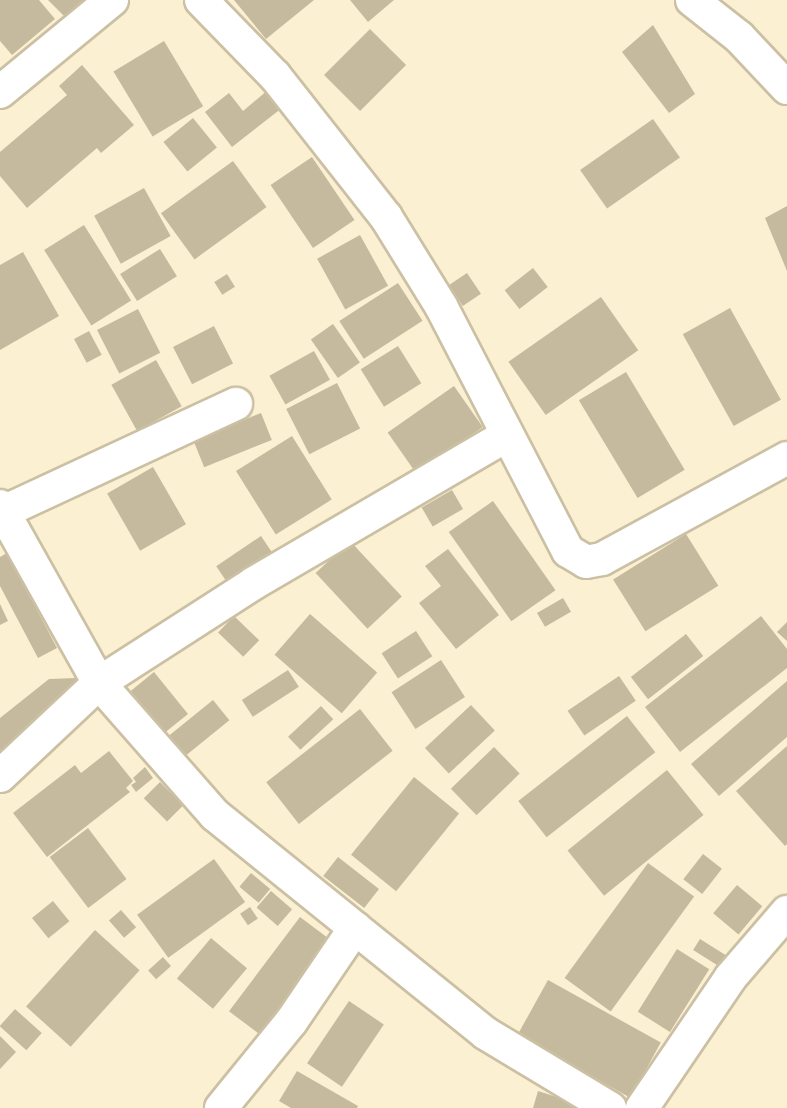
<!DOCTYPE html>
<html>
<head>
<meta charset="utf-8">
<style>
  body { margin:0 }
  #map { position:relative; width:787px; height:1108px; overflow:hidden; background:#fcf0d2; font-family:"Nunito Sans",sans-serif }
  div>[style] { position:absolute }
  .building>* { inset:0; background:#c5ba9d; transform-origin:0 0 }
  .roads { filter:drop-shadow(2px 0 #cbc0a3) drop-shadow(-2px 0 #cbc0a3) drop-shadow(0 2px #cbc0a3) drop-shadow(0 -2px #cbc0a3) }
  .street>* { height:32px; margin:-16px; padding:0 16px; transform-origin:16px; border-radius:16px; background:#fff }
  span { translate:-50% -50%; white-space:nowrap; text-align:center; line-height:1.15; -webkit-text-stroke:6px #fff; paint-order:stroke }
</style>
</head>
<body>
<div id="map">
  <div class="building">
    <div style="clip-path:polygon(0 0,39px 0,55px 19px,12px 55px,0 41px)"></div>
    <div style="clip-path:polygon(48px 0,85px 0,66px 18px)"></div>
    <div style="clip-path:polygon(234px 0,314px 0,266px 39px)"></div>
    <div style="clip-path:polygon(350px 0,394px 0,368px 22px)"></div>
    <div style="clip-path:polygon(653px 25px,695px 94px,669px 113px,622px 52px)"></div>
    <div style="left:370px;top:29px;width:51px;height:65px;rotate:45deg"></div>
    <div style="left:164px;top:41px;width:76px;height:59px;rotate:59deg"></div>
    <div style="clip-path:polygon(82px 65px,134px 125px,101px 153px,97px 148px,27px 208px,0 176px,0 152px,67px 95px,59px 86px)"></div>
    <div style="clip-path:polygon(268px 90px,282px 108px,232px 147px,205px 112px,229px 93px,243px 111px)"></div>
    <div style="left:193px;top:118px;width:38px;height:38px;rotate:51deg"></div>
    <div style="left:653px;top:119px;width:47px;height:89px;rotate:55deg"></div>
    <div style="left:312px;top:157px;width:76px;height:50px;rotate:56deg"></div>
    <div style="left:233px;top:161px;width:57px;height:89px;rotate:54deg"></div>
    <div style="left:144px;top:188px;width:55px;height:57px;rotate:61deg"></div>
    <div style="clip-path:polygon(787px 206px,787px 271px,765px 218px)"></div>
    <div style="left:84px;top:225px;width:89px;height:47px;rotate:58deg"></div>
    <div style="left:360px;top:235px;width:58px;height:49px;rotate:61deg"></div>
    <div style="left:160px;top:249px;width:32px;height:47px;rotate:58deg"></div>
    <div style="clip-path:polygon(23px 252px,59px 316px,0 350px,0 265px)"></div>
    <div style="left:533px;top:268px;width:24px;height:36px;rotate:52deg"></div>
    <div style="left:467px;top:273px;width:25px;height:22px;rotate:56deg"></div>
    <div style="left:227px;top:274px;width:15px;height:15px;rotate:58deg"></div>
    <div style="left:398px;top:283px;width:45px;height:70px;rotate:57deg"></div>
    <div style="left:601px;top:297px;width:65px;height:113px;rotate:55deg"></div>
    <div style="left:730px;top:308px;width:105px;height:54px;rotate:61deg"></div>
    <div style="left:138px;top:309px;width:49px;height:46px;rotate:63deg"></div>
    <div style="left:333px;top:324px;width:47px;height:27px;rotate:55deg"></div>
    <div style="left:214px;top:326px;width:42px;height:46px;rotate:63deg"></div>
    <div style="left:89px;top:331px;width:27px;height:17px;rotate:62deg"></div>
    <div style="left:398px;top:346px;width:44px;height:44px;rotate:58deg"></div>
    <div style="left:314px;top:351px;width:33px;height:51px;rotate:61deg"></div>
    <div style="left:156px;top:360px;width:53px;height:51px;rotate:61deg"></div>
    <div style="left:626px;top:372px;width:114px;height:55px;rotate:59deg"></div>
    <div style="left:337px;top:383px;width:51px;height:57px;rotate:63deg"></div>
    <div style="left:454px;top:386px;width:50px;height:81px;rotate:55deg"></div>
    <div style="left:261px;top:413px;width:29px;height:73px;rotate:68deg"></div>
    <div style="left:292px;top:436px;width:75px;height:66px;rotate:58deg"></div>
    <div style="left:153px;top:467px;width:66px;height:53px;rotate:60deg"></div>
    <div style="left:452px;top:490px;width:22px;height:35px;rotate:60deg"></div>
    <div style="left:493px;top:501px;width:109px;height:54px;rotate:55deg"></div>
    <div style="left:686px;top:534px;width:61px;height:86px;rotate:58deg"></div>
    <div style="left:261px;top:536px;width:22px;height:54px;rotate:56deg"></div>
    <div style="left:350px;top:541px;width:76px;height:47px;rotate:47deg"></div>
    <div style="clip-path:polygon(448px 549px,499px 615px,456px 649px,419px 603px,441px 586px,425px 566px)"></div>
    <div style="clip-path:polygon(7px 553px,57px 648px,38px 658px,0 586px,0 557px)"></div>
    <div style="left:563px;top:598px;width:16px;height:30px;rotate:60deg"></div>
    <div style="clip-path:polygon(0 604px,8px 621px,0 625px)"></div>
    <div style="left:310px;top:614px;width:89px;height:54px;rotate:41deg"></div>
    <div style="left:234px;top:616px;width:35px;height:23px;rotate:44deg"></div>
    <div style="clip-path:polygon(761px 616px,787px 649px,787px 668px,680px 752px,645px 707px)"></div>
    <div style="clip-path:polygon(787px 622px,787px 641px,777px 632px)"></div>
    <div style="left:416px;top:631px;width:30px;height:41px;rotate:57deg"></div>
    <div style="left:686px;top:634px;width:28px;height:70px;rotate:52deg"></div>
    <div style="left:441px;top:660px;width:44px;height:59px;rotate:57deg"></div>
    <div style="left:288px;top:670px;width:20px;height:55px;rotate:57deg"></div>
    <div style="left:154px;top:672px;width:54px;height:30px;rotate:51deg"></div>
    <div style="left:619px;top:676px;width:30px;height:62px;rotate:56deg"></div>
    <div style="clip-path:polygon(77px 678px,70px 697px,0 755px,0 718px,49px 679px)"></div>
    <div style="clip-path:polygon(787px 681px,787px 737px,719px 796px,691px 764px)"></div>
    <div style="left:213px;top:700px;width:26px;height:56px;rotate:51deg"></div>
    <div style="left:471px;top:705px;width:35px;height:63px;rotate:47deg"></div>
    <div style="left:321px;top:706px;width:18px;height:45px;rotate:47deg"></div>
    <div style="left:360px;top:709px;width:53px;height:119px;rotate:52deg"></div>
    <div style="left:627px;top:716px;width:46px;height:138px;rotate:52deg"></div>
    <div style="clip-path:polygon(787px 746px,787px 844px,785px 846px,736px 791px)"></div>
    <div style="left:494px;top:747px;width:37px;height:60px;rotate:46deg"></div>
    <div style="clip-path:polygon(109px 751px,133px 781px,126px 788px,130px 792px,47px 857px,13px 813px,75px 765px,81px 773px)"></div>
    <div style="clip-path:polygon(145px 767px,153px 778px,136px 792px,131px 785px,136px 782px,133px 778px)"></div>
    <div style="left:667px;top:770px;width:58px;height:128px;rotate:51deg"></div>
    <div style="left:414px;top:777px;width:58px;height:100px;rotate:39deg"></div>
    <div style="left:160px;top:782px;width:33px;height:23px;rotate:45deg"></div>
    <div style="left:88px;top:828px;width:64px;height:48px;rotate:53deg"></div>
    <div style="left:703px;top:854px;width:24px;height:32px;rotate:38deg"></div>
    <div style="left:338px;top:857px;width:52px;height:24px;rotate:38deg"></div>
    <div style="left:214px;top:859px;width:53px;height:95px;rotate:54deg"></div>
    <div style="left:648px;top:863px;width:57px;height:142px;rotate:36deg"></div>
    <div style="left:251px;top:873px;width:25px;height:18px;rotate:40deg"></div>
    <div style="left:737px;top:885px;width:33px;height:37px;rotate:40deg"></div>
    <div style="left:271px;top:891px;width:28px;height:22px;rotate:41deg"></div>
    <div style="left:53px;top:901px;width:26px;height:27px;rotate:51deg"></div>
    <div style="left:250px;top:907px;width:14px;height:12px;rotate:56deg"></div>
    <div style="left:121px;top:910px;width:23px;height:16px;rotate:49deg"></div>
    <div style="left:300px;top:917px;width:40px;height:118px;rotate:37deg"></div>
    <div style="left:95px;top:930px;width:60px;height:103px;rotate:42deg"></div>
    <div style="left:211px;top:938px;width:47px;height:53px;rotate:40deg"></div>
    <div style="left:700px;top:939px;width:31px;height:13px;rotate:32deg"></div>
    <div style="left:677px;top:949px;width:38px;height:74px;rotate:32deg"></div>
    <div style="left:163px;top:957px;width:12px;height:20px;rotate:48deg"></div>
    <div style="left:548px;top:980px;width:129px;height:63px;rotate:29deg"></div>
    <div style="left:349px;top:1001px;width:42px;height:75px;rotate:34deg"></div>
    <div style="left:15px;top:1009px;width:36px;height:23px;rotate:42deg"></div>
    <div style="clip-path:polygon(0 1036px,16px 1052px,0 1069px)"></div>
    <div style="clip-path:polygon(297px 1071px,358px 1106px,357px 1108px,291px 1108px,279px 1101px)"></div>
    <div style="clip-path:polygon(538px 1091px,575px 1103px,573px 1108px,533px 1108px)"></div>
  </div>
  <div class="roads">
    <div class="street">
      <div style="left:201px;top:0;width:106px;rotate:45.8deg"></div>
      <div style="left:275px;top:76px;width:179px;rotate:51.8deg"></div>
      <div style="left:386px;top:217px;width:105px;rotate:58.3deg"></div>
      <div style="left:441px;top:306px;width:276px;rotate:62.6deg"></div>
      <div style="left:568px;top:551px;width:21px;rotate:31deg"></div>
      <div style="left:586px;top:562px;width:16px;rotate:-11deg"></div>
      <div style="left:602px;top:559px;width:211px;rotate:-28.6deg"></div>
      <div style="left:692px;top:0;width:60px;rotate:38.2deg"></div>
      <div style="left:739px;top:37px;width:70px;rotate:46.7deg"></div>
      <div style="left:0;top:92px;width:145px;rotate:-39.4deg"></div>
      <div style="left:0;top:506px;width:203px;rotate:60.8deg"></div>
      <div style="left:99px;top:683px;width:176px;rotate:48.7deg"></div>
      <div style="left:215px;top:815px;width:347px;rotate:38.9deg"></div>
      <div style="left:485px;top:1033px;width:146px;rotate:31deg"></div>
      <div style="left:3px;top:512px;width:257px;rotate:-24.9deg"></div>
      <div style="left:0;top:776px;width:136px;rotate:-43.2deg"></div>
      <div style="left:99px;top:683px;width:184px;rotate:-32.8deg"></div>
      <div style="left:254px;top:583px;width:292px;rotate:-30.3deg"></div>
      <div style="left:221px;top:1108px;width:111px;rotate:-50.9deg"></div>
      <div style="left:291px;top:1022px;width:114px;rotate:-55.8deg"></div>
      <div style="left:642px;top:1108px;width:158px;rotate:-55.8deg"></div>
      <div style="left:731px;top:977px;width:86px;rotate:-49.3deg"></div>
    </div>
  </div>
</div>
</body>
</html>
